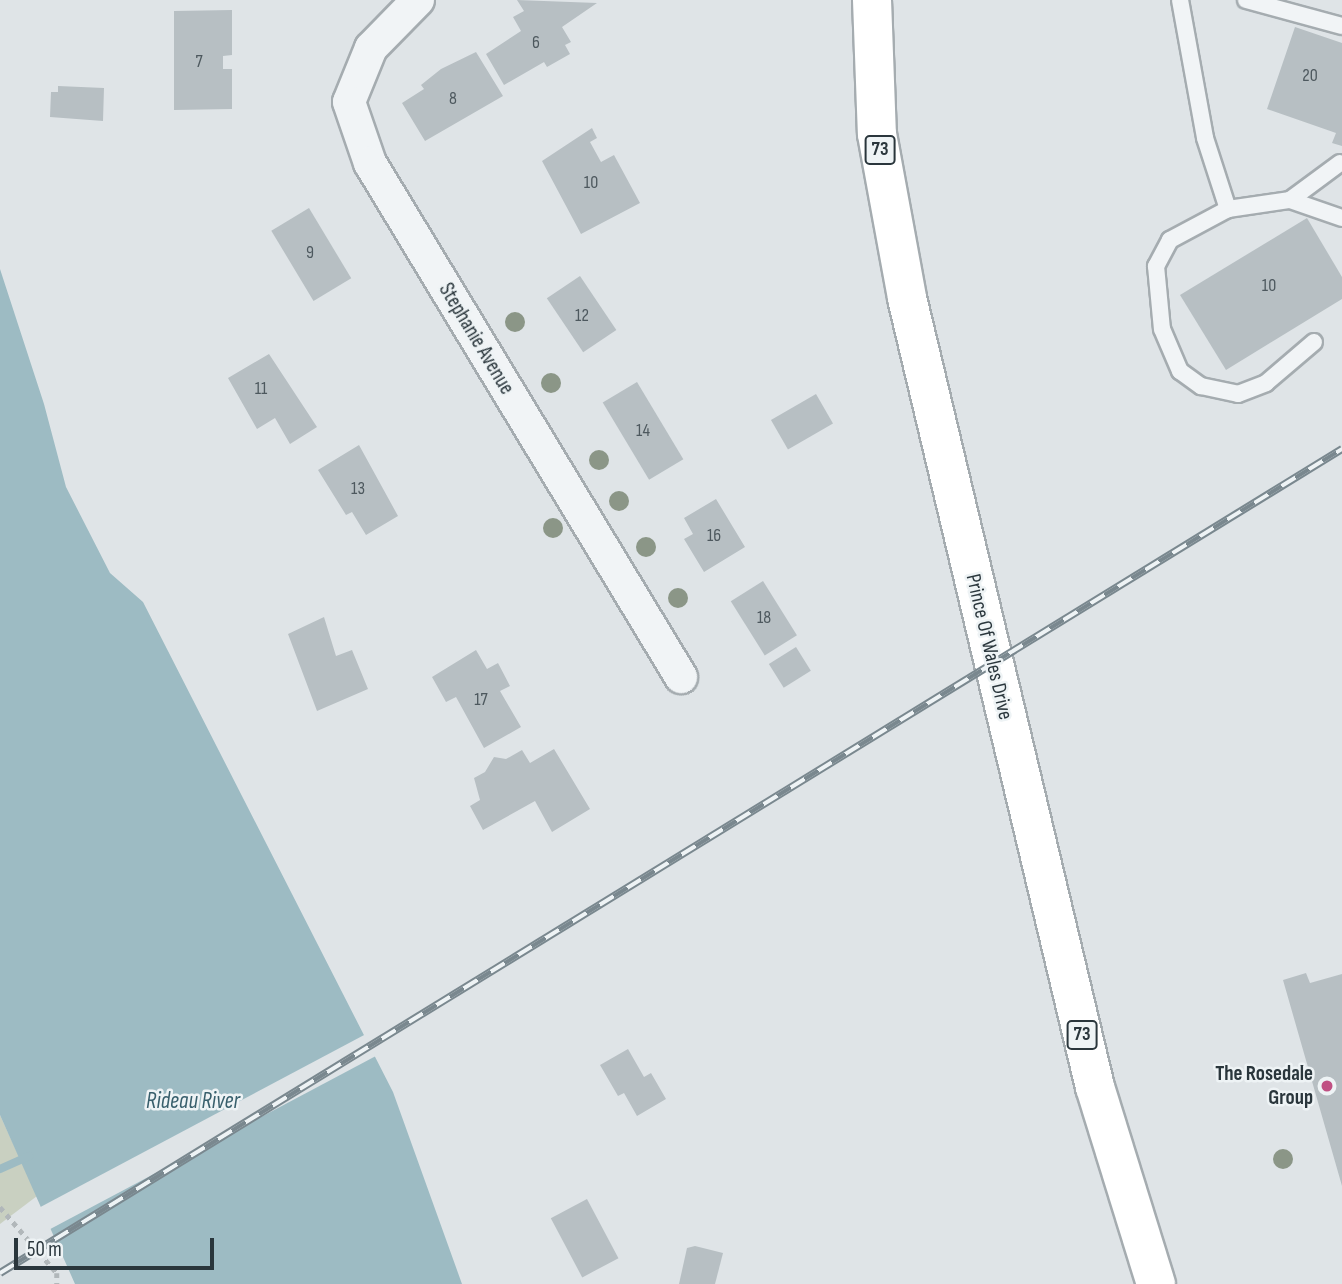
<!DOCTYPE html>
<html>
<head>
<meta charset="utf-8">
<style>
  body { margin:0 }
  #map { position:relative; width:1342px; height:1284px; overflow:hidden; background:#dfe4e7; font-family:"Sofia Sans Condensed",sans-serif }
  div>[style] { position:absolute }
  .green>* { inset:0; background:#c9d0c1 }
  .water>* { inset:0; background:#9dbbc3 }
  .pier>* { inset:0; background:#dfe4e7; transform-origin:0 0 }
  .stream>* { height:8px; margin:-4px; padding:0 4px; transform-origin:4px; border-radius:4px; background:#9dbbc3 }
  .building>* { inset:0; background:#b7bfc3; transform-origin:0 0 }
  .path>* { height:4.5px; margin-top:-2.25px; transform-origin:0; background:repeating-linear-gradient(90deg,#b1b7ba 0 5px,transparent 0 10px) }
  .roads { filter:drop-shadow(2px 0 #a5acb0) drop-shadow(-2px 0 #a5acb0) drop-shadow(0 2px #a5acb0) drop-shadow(0 -2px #a5acb0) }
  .lane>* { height:16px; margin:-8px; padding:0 8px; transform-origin:8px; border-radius:8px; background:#f1f4f6 }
  .street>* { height:32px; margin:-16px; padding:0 16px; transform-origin:16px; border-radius:16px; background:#f1f4f6 }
  .primary>* { height:38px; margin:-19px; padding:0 19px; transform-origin:19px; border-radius:19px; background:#fff }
  .rail>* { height:8px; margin-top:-4px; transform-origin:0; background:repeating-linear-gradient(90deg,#eef3f5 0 16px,#7a888f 0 32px); box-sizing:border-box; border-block:2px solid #7a888f }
  .trees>* { width:20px; height:20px; margin:-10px; border-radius:50%; background:#8b9687 }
  .dots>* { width:19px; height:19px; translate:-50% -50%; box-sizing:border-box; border:4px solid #eef3f5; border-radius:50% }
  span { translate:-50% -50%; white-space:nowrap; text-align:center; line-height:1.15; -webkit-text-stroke:5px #eef3f5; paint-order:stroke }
  .number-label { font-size:18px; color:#4d585e }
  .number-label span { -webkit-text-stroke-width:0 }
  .shield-label span { padding:2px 5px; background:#eef3f5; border:2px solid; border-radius:5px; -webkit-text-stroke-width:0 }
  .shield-label { font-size:19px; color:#2a363c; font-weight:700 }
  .street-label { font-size:21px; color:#2a363c }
  .poi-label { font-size:21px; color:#2a363c; font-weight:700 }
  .right { translate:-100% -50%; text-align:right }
  .water-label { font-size:23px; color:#385f6c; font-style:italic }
  .scale { position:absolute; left:14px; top:1238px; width:200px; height:32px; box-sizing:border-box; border:4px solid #2a363c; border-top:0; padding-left:9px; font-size:21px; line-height:24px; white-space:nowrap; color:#2a363c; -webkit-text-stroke:5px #eef3f5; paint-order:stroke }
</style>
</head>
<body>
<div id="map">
  <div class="green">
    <div style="clip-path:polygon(0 1115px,37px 1196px,0 1224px)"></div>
  </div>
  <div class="water">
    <div style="clip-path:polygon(0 269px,44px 404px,66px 487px,110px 573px,143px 602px,393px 1092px,462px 1284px,75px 1284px,0 1115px)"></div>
  </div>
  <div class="pier">
    <div style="left:366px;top:1034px;width:24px;height:374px;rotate:62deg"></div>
  </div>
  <div class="stream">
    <div style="left:0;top:1169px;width:32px;rotate:-24deg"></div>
  </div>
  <div class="building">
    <div style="clip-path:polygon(517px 0,597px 3px,562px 27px,571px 42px,565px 45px,570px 54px,547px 67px,544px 62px,504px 85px,486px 54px,521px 31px,513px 17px,524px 11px)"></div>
    <div style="clip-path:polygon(232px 10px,232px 55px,223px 56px,223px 69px,232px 69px,232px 109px,174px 110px,174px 11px)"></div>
    <div style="clip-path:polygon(1295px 27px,1342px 43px,1342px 146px,1332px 143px,1336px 133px,1267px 109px)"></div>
    <div style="clip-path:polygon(476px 52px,503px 96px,425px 141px,402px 103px,424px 89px,421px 85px,441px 69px)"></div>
    <div style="clip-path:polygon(58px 86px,104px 88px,103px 121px,50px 117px,51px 92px,58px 92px)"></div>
    <div style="clip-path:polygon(592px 128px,597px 138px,590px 142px,601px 162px,614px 155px,640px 203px,581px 234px,542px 161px)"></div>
    <div style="left:309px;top:208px;width:82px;height:44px;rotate:59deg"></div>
    <div style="clip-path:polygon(1307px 218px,1342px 277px,1342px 299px,1226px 370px,1180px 295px)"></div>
    <div style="left:580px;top:276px;width:65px;height:40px;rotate:56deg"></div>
    <div style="clip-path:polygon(269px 354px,317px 427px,290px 444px,275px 418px,257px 429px,228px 378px)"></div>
    <div style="left:637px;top:382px;width:90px;height:40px;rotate:59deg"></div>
    <div style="left:816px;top:394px;width:34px;height:52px;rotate:60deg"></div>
    <div style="clip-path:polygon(359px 445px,398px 516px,366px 535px,352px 512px,346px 515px,318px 470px)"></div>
    <div style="clip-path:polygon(716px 499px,745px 547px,704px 572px,684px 539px,693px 534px,684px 518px)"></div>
    <div style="left:763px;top:581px;width:64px;height:38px;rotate:58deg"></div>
    <div style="clip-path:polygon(324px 617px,336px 656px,352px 650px,368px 689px,317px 711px,288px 634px)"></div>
    <div style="left:796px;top:647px;width:28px;height:32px;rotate:58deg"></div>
    <div style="clip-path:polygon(476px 650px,487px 669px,498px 663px,510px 686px,500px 691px,521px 727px,484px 748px,456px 697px,446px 702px,432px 677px)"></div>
    <div style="clip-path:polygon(554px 749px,590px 809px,552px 832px,535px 801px,483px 830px,470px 806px,480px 800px,474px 778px,485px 772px,494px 757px,506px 759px,522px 750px,530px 763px)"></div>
    <div style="clip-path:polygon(1306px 973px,1310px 983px,1342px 974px,1342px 1186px,1283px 980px)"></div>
    <div style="clip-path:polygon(628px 1049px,644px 1077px,651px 1073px,666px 1099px,637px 1116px,624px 1093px,618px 1096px,600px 1065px)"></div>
    <div style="left:587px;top:1199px;width:67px;height:41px;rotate:62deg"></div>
    <div style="clip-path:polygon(695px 1246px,723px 1253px,715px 1284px,679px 1284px,687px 1248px)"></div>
  </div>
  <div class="path">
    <div style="left:0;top:1207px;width:87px;rotate:49.2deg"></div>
    <div style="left:57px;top:1273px;width:11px;rotate:90deg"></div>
  </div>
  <div class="roads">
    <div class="lane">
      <div style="left:1180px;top:0;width:140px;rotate:79.7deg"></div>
      <div style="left:1205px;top:138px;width:75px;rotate:72.1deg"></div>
      <div style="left:1228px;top:209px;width:63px;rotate:-8.3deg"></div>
      <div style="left:1290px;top:200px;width:55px;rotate:19.1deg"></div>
      <div style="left:1246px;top:0;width:99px;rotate:15.2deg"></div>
      <div style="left:1290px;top:200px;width:62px;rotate:-36.5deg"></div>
      <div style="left:1228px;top:209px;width:66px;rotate:151.9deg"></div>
      <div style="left:1170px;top:240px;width:30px;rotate:118deg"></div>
      <div style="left:1156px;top:266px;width:63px;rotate:84.6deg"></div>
      <div style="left:1162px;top:329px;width:46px;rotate:66.8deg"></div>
      <div style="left:1180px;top:371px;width:26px;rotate:36deg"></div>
      <div style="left:1201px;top:386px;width:38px;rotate:12deg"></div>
      <div style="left:1238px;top:394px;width:30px;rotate:-21deg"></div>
      <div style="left:1266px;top:383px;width:63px;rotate:-40.5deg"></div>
    </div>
    <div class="street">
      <div style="left:418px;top:0;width:67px;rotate:134.4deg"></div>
      <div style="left:371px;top:48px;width:58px;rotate:112.2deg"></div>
      <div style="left:349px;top:102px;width:65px;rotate:71deg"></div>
      <div style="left:370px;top:163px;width:601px;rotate:58.82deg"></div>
    </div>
    <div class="primary">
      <div style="left:872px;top:0;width:134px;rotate:87.9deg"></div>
      <div style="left:877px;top:134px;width:167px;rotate:79.6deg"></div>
      <div style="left:907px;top:298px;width:811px;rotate:76.6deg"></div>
      <div style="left:1095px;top:1087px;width:206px;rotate:72.8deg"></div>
    </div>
  </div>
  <div class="rail">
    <div style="left:0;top:1273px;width:1575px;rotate:-31.55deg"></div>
  </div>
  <div class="trees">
    <div style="left:515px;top:322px"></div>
    <div style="left:551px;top:383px"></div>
    <div style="left:599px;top:460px"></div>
    <div style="left:619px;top:501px"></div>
    <div style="left:553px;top:528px"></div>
    <div style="left:646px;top:547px"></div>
    <div style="left:678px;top:598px"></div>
    <div style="left:1283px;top:1159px"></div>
  </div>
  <div class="dots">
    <div style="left:1327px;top:1086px;background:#c05083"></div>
  </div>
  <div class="number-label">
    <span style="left:536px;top:43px">6</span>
    <span style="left:199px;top:62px">7</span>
    <span style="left:1310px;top:76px">20</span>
    <span style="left:453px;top:99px">8</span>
    <span style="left:591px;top:183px">10</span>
    <span style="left:310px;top:253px">9</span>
    <span style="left:1269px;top:286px">10</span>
    <span style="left:582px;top:316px">12</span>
    <span style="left:261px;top:389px">11</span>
    <span style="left:643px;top:431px">14</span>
    <span style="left:358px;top:489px">13</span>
    <span style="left:714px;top:536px">16</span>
    <span style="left:764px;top:618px">18</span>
    <span style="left:481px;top:700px">17</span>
  </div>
  <div class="shield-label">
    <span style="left:880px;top:150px">73</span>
    <span style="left:1082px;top:1035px">73</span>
  </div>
  <div class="street-label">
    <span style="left:476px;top:339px;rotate:59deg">Stephanie Avenue</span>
    <span style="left:989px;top:647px;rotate:77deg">Prince Of Wales Drive</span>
  </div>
  <div class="poi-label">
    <span class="right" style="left:1313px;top:1086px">The Rosedale<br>Group</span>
  </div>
  <div class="water-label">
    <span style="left:193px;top:1101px">Rideau River</span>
  </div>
  <div class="scale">50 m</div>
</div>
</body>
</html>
